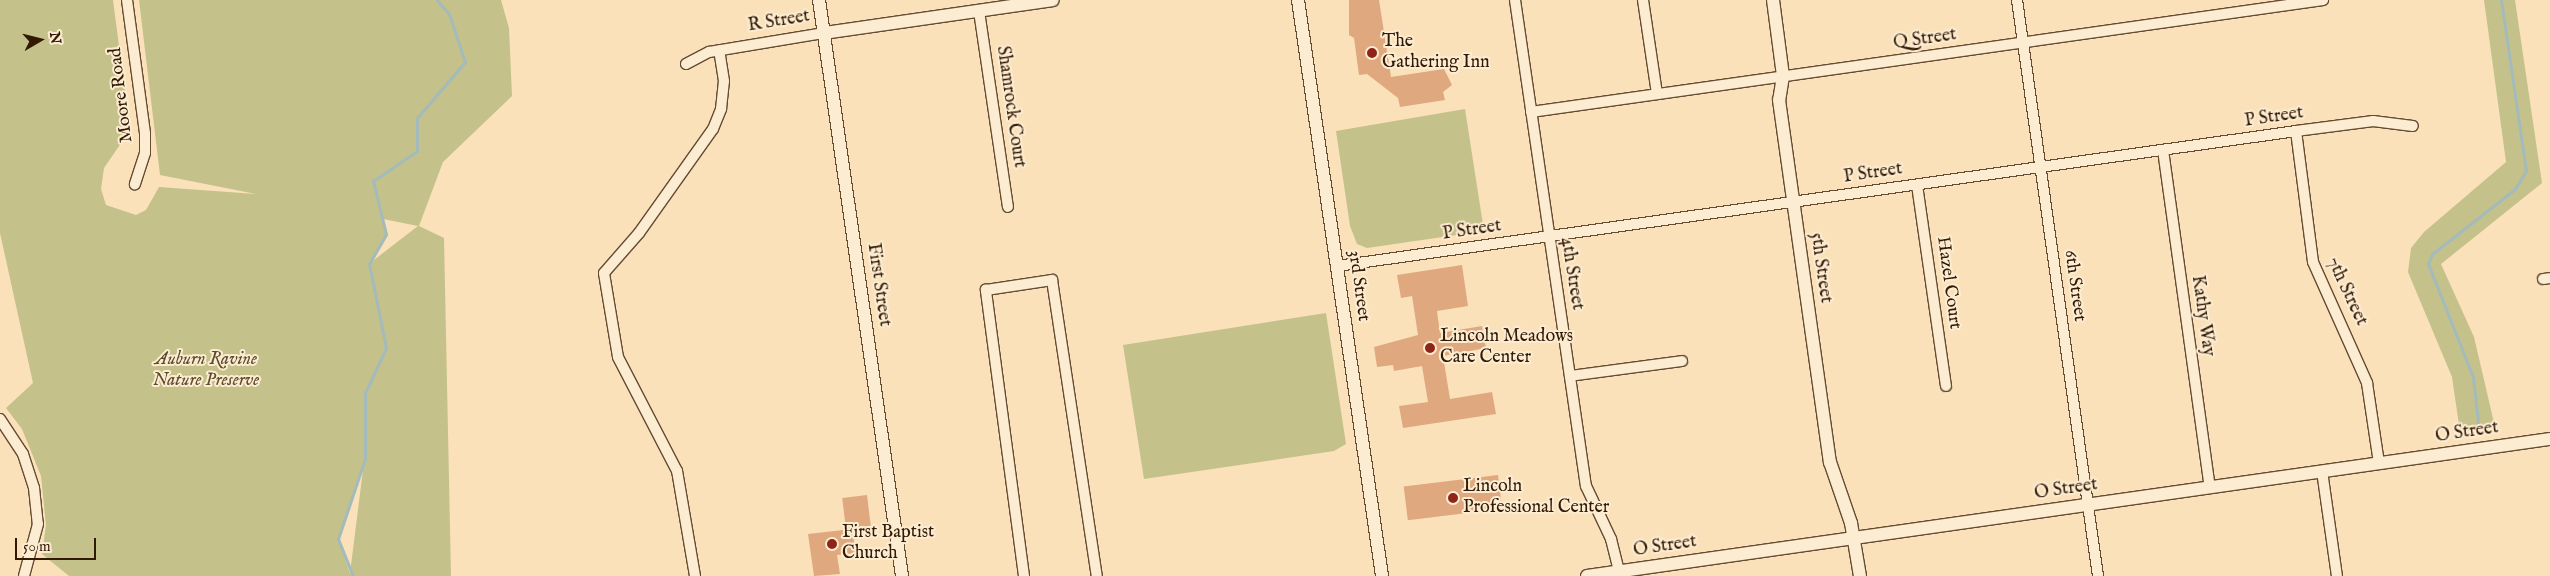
<!DOCTYPE html>
<html>
<head>
<meta charset="utf-8">
<style>
  body { margin:0 }
  #map { position:relative; width:2550px; height:576px; overflow:hidden; background:#fae1ba; font-family:"IM FELL English",serif }
  div>[style] { position:absolute }
  .green>* { inset:0; background:#c5c18b }
  .stream>* { height:3px; margin:-1.5px; padding:0 1.5px; transform-origin:1.5px; border-radius:1.5px; background:#a3bbbb }
  .building>* { inset:0; background:#dfa87f; transform-origin:0 0 }
  .roads { filter:drop-shadow(1px 0 #644b32) drop-shadow(-1px 0 #644b32) drop-shadow(0 1px #644b32) drop-shadow(0 -1px #644b32) }
  .minor>* { height:10px; margin:-5px; padding:0 5px; transform-origin:5px; border-radius:5px; background:#fcecd2 }
  .tertiary>* { height:12px; margin:-6px; padding:0 6px; transform-origin:6px; border-radius:6px; background:#fcecd2 }
  .dots>* { width:14px; height:14px; translate:-50% -50%; box-sizing:border-box; border:2px solid #fcecd2; border-radius:50% }
  span { translate:-50% -50%; white-space:nowrap; text-align:center; line-height:1.15; -webkit-text-stroke:4px #fcecd2; paint-order:stroke }
  .street-label { font-size:18px; color:#321904 }
  .poi-label { font-size:18px; color:#321904 }
  .left { translate:0 -50%; text-align:left }
  .park-label { font-size:18px; color:#5e4b2c; font-style:italic }
  .north { position:absolute; left:15px; top:15px; width:50px; height:50px; -webkit-text-stroke:4px #fcecd2; paint-order:stroke; rotate:82deg; font-size:14px; font-weight:700; line-height:20px; text-align:center; color:#321904 }
  .north::after { content:''; display:block; margin:auto; width:18px; height:22px; background:#321904; clip-path:polygon(50% 0,100% 100%,50% 72%,0 100%) }
  .scale { position:absolute; left:15px; top:538px; width:81px; height:22px; box-sizing:border-box; border:2px solid #321904; border-top:0; padding-left:6px; font-size:15px; line-height:18px; white-space:nowrap; color:#321904; -webkit-text-stroke:4px #fcecd2; paint-order:stroke }
</style>
</head>
<body>
<div id="map">
  <div class="green">
    <div style="clip-path:polygon(evenodd,0 0,113px 0,130px 130px,104px 168px,101px 189px,106px 205px,136px 215px,146px 210px,159px 187px,256px 194px,160px 175px,139px 0,501px 0,509px 28px,512px 96px,443px 162px,419px 226px,444px 238px,451px 576px,69px 576px,42px 554px,46px 525px,41px 476px,22px 429px,6px 408px,33px 383px,0 233px,0 0,383px 219px,418px 226px,370px 263px,386px 234px,383px 219px,0 0,364px 462px,350px 573px,338px 539px,364px 462px)"></div>
    <div style="clip-path:polygon(2484px 0,2515px 0,2542px 183px,2441px 264px,2474px 337px,2495px 427px,2460px 432px,2452px 377px,2408px 272px,2411px 248px,2424px 232px,2506px 162px)"></div>
    <div style="clip-path:polygon(1465px 109px,1484px 231px,1367px 248px,1357px 244px,1350px 226px,1336px 131px)"></div>
    <div style="clip-path:polygon(1326px 313px,1346px 444px,1334px 451px,1144px 479px,1123px 345px)"></div>
  </div>
  <div class="stream">
    <div style="left:2479px;top:431px;width:54px;rotate:-96.3deg"></div>
    <div style="left:2473px;top:377px;width:122px;rotate:-111.7deg"></div>
    <div style="left:2428px;top:264px;width:11px;rotate:-68deg"></div>
    <div style="left:2432px;top:254px;width:105px;rotate:-38.1deg"></div>
    <div style="left:2515px;top:189px;width:21px;rotate:-59deg"></div>
    <div style="left:2526px;top:171px;width:173px;rotate:-98.3deg"></div>
    <div style="left:353px;top:576px;width:40px;rotate:-112deg"></div>
    <div style="left:338px;top:539px;width:84px;rotate:-71.4deg"></div>
    <div style="left:365px;top:459px;width:66px;rotate:-90deg"></div>
    <div style="left:365px;top:393px;width:50px;rotate:-65deg"></div>
    <div style="left:386px;top:348px;width:86px;rotate:-101.4deg"></div>
    <div style="left:369px;top:264px;width:34px;rotate:-60deg"></div>
    <div style="left:386px;top:234px;width:55px;rotate:-103.8deg"></div>
    <div style="left:373px;top:181px;width:53px;rotate:-34.3deg"></div>
    <div style="left:417px;top:151px;width:33px;rotate:-90deg"></div>
    <div style="left:417px;top:118px;width:74px;rotate:-49.4deg"></div>
    <div style="left:465px;top:62px;width:51px;rotate:-108.4deg"></div>
    <div style="left:449px;top:14px;width:18px;rotate:-131deg"></div>
  </div>
  <div class="building">
    <div style="clip-path:polygon(1349px 0,1379px 0,1391px 77px,1444px 69px,1452px 85px,1443px 92px,1445px 100px,1400px 107px,1398px 98px,1367px 74px,1359px 75px,1354px 38px,1349px 35px)"></div>
    <div style="clip-path:polygon(1462px 265px,1468px 306px,1437px 311px,1440px 333px,1482px 326px,1486px 348px,1443px 356px,1450px 399px,1492px 392px,1496px 414px,1403px 428px,1399px 406px,1428px 402px,1422px 366px,1394px 371px,1393px 365px,1377px 367px,1374px 347px,1418px 335px,1412px 296px,1401px 298px,1397px 275px)"></div>
    <div style="left:1498px;top:475px;width:34px;height:95px;rotate:83deg"></div>
    <div style="left:867px;top:495px;width:31px;height:25px;rotate:83deg"></div>
    <div style="clip-path:polygon(852px 529px,856px 553px,837px 555px,840px 574px,814px 576px,808px 534px)"></div>
  </div>
  <div class="roads">
    <div class="minor">
      <div style="left:127px;top:0;width:135px;rotate:82.3deg"></div>
      <div style="left:145px;top:134px;width:19px;rotate:90deg"></div>
      <div style="left:145px;top:153px;width:33px;rotate:108deg"></div>
      <div style="left:1515px;top:0;width:491px;rotate:81.7deg"></div>
      <div style="left:1586px;top:486px;width:59px;rotate:64.7deg"></div>
      <div style="left:1611px;top:539px;width:38px;rotate:76deg"></div>
      <div style="left:1643px;top:0;width:95px;rotate:81.5deg"></div>
      <div style="left:2017px;top:0;width:582px;rotate:82deg"></div>
      <div style="left:979px;top:11px;width:198px;rotate:81.6deg"></div>
      <div style="left:686px;top:64px;width:26px;rotate:-28deg"></div>
      <div style="left:709px;top:52px;width:117px;rotate:-9.4deg"></div>
      <div style="left:1531px;top:112px;width:800px;rotate:-8.05deg"></div>
      <div style="left:2296px;top:131px;width:132px;rotate:82.6deg"></div>
      <div style="left:2313px;top:262px;width:133px;rotate:65.9deg"></div>
      <div style="left:2367px;top:383px;width:81px;rotate:81.5deg"></div>
      <div style="left:2163px;top:150px;width:340px;rotate:82.1deg"></div>
      <div style="left:1917px;top:185px;width:203px;rotate:81.8deg"></div>
      <div style="left:1337px;top:266px;width:968px;rotate:-8.01deg"></div>
      <div style="left:2296px;top:131px;width:78px;rotate:-7.4deg"></div>
      <div style="left:2373px;top:121px;width:40px;rotate:7.1deg"></div>
      <div style="left:2543px;top:279px;width:7px;rotate:-8deg"></div>
      <div style="left:1570px;top:376px;width:113px;rotate:-7.6deg"></div>
      <div style="left:0;top:419px;width:42px;rotate:56.7deg"></div>
      <div style="left:23px;top:454px;width:36px;rotate:72deg"></div>
      <div style="left:34px;top:488px;width:36px;rotate:84deg"></div>
      <div style="left:38px;top:524px;width:54px;rotate:105.1deg"></div>
      <div style="left:2322px;top:471px;width:106px;rotate:81.9deg"></div>
      <div style="left:695px;top:576px;width:107px;rotate:-99.7deg"></div>
      <div style="left:677px;top:471px;width:128px;rotate:-117.4deg"></div>
      <div style="left:618px;top:357px;width:85px;rotate:-99.5deg"></div>
      <div style="left:604px;top:273px;width:53px;rotate:-48.8deg"></div>
      <div style="left:639px;top:233px;width:128px;rotate:-54.6deg"></div>
      <div style="left:713px;top:129px;width:22px;rotate:-68deg"></div>
      <div style="left:721px;top:109px;width:28px;rotate:-84deg"></div>
      <div style="left:724px;top:81px;width:31px;rotate:-99deg"></div>
      <div style="left:1024px;top:576px;width:289px;rotate:-97.6deg"></div>
      <div style="left:986px;top:290px;width:67px;rotate:-8.6deg"></div>
      <div style="left:1052px;top:280px;width:299px;rotate:81.4deg"></div>
    </div>
    <div class="tertiary">
      <div style="left:819px;top:0;width:582px;rotate:81.8deg"></div>
      <div style="left:1298px;top:0;width:582px;rotate:81.7deg"></div>
      <div style="left:1773px;top:0;width:77px;rotate:82.5deg"></div>
      <div style="left:1783px;top:76px;width:24px;rotate:99deg"></div>
      <div style="left:1779px;top:100px;width:366px;rotate:82deg"></div>
      <div style="left:1830px;top:462px;width:65px;rotate:71deg"></div>
      <div style="left:1851px;top:523px;width:54px;rotate:80.4deg"></div>
      <div style="left:824px;top:33px;width:231px;rotate:-8.2deg"></div>
      <div style="left:1587px;top:576px;width:973px;rotate:-8.1deg"></div>
    </div>
  </div>
  <div class="dots">
    <div style="left:1372px;top:53px;background:#8f2418"></div>
    <div style="left:1430px;top:348px;background:#8f2418"></div>
    <div style="left:1453px;top:498px;background:#8f2418"></div>
    <div style="left:832px;top:544px;background:#8f2418"></div>
  </div>
  <div class="street-label">
    <span style="left:779px;top:22px;rotate:-9deg">R Street</span>
    <span style="left:1925px;top:40px;rotate:-8deg">Q Street</span>
    <span style="left:122px;top:95px;rotate:-97deg">Moore Road</span>
    <span style="left:1010px;top:107px;rotate:82deg">Shamrock Court</span>
    <span style="left:2274px;top:118px;rotate:-8deg">P Street</span>
    <span style="left:1873px;top:174px;rotate:-8deg">P Street</span>
    <span style="left:1472px;top:231px;rotate:-8deg">P Street</span>
    <span style="left:1820px;top:268px;rotate:82deg">5th Street</span>
    <span style="left:1571px;top:274px;rotate:81deg">4th Street</span>
    <span style="left:1948px;top:283px;rotate:82deg">Hazel Court</span>
    <span style="left:878px;top:285px;rotate:82deg">First Street</span>
    <span style="left:1358px;top:286px;rotate:82deg">3rd Street</span>
    <span style="left:2074px;top:286px;rotate:82deg">6th Street</span>
    <span style="left:2346px;top:292px;rotate:65deg">7th Street</span>
    <span style="left:2202px;top:316px;rotate:82deg">Kathy Way</span>
    <span style="left:2467px;top:433px;rotate:-8deg">O Street</span>
    <span style="left:2066px;top:490px;rotate:-8deg">O Street</span>
    <span style="left:1665px;top:547px;rotate:-8deg">O Street</span>
  </div>
  <div class="poi-label">
    <span class="left" style="left:1382px;top:53px">The<br>Gathering Inn</span>
    <span class="left" style="left:1440px;top:348px">Lincoln Meadows<br>Care Center</span>
    <span class="left" style="left:1463px;top:498px">Lincoln<br>Professional Center</span>
    <span class="left" style="left:842px;top:544px">First Baptist<br>Church</span>
  </div>
  <div class="park-label">
    <span style="left:206px;top:371px">Auburn Ravine<br>Nature Preserve</span>
  </div>
  <div class="north">N</div>
  <div class="scale">50 m</div>
</div>
</body>
</html>
